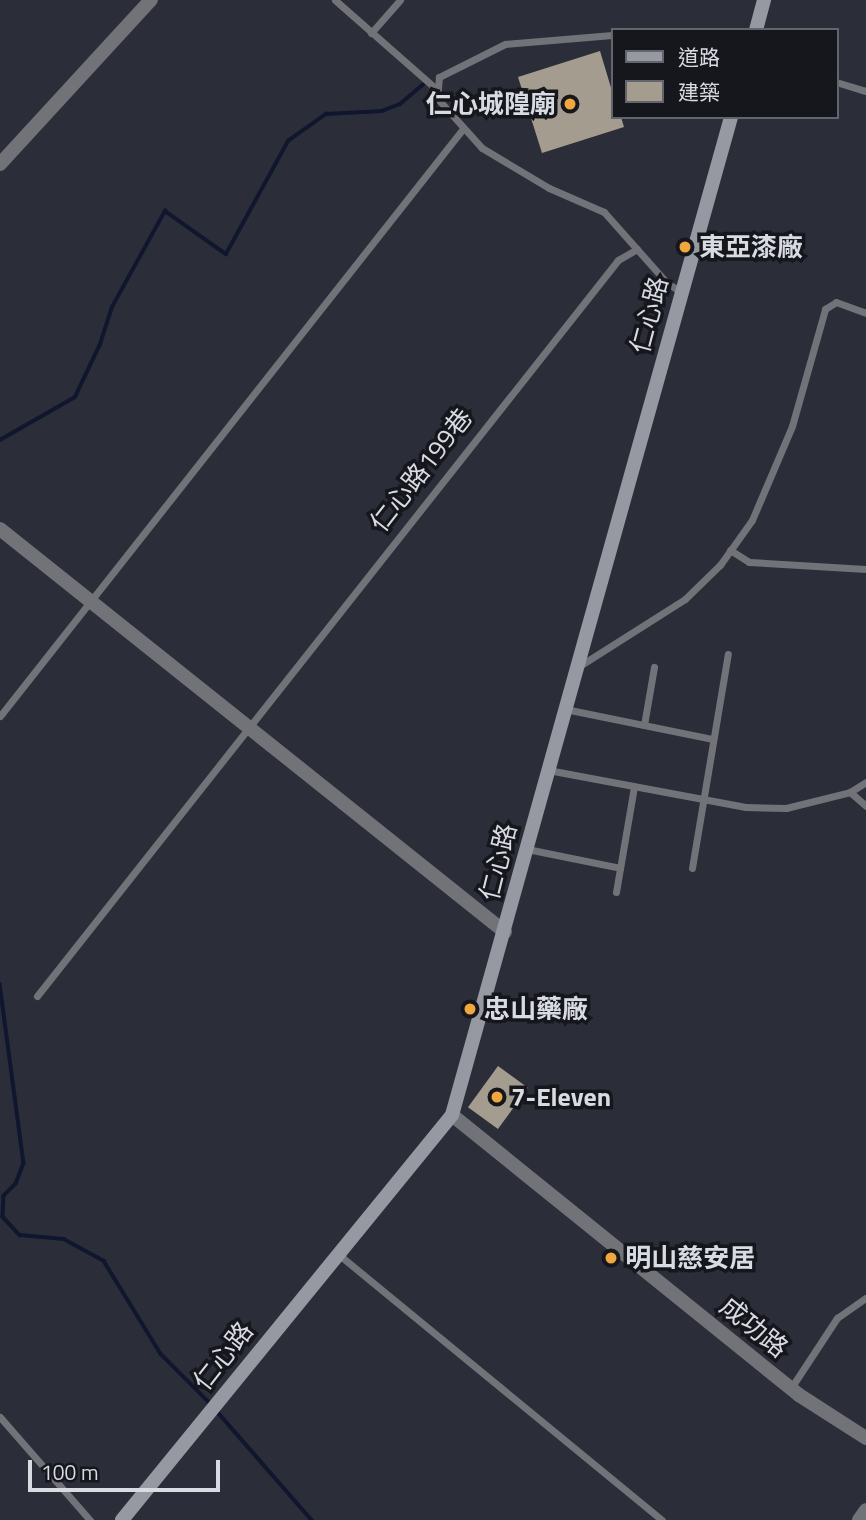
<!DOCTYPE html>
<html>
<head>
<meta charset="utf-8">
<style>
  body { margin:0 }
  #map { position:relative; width:866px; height:1520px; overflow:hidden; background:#2b2e39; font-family:"Titillium Web","Noto Sans TC",sans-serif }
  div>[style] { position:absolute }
  .stream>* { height:3.5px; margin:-1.75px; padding:0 1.75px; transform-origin:1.75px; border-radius:1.75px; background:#0f162d }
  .building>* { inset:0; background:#a59c90; transform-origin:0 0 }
  .lane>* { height:7px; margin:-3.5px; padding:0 3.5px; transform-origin:3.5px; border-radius:3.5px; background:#717378 }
  .street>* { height:14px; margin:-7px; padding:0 7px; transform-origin:7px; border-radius:7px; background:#717378 }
  .secondary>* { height:14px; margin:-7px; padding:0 7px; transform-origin:7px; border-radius:7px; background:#9699a2 }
  .dots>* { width:19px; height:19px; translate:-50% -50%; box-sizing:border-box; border:4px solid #15171c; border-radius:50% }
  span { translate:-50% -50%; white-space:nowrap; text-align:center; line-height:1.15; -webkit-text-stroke:7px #15171c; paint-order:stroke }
  .poi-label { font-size:26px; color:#d9dbe3; font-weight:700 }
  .right { translate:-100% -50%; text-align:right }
  .left { translate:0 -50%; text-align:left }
  .street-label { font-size:26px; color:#d9dbe3 }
  .legend { position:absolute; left:611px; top:28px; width:228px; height:91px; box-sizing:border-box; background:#15171c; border:2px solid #63656c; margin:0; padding:9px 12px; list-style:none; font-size:21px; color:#d9dbe3 }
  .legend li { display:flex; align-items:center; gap:14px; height:35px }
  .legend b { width:35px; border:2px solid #63656c }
  .scale { position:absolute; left:28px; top:1460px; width:192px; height:32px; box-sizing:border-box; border:4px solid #d9dbe3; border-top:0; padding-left:9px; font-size:21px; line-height:24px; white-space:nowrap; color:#d9dbe3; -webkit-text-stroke:5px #15171c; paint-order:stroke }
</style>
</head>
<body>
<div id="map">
  <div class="stream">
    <div style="left:0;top:440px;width:86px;rotate:-29.8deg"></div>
    <div style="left:75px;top:397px;width:59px;rotate:-64.7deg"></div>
    <div style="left:100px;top:344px;width:39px;rotate:-72deg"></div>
    <div style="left:112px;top:307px;width:110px;rotate:-61.1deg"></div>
    <div style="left:165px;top:211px;width:75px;rotate:35.2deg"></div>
    <div style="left:226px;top:254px;width:129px;rotate:-61.2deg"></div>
    <div style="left:288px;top:141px;width:47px;rotate:-35.4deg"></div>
    <div style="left:326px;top:114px;width:56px;rotate:-3.1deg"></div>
    <div style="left:382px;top:111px;width:19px;rotate:-21deg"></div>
    <div style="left:400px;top:104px;width:30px;rotate:-40deg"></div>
    <div style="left:0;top:984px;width:181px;rotate:82.4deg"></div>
    <div style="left:24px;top:1163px;width:22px;rotate:111deg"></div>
    <div style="left:16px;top:1184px;width:17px;rotate:135deg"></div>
    <div style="left:4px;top:1196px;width:21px;rotate:93deg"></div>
    <div style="left:3px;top:1217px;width:25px;rotate:47deg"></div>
    <div style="left:20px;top:1235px;width:44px;rotate:5.2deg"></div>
    <div style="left:64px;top:1239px;width:46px;rotate:28.8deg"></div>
    <div style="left:104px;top:1261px;width:109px;rotate:58.5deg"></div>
    <div style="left:161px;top:1354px;width:69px;rotate:45deg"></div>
    <div style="left:215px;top:1409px;width:147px;rotate:48.9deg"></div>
  </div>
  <div class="building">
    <div style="clip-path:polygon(600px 51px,612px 91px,612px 117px,621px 117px,624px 127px,542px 153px,518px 77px)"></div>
    <div style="left:498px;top:1066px;width:37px;height:51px;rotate:36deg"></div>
  </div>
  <div class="lane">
    <div style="left:335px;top:0;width:133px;rotate:41.3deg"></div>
    <div style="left:371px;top:33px;width:44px;rotate:-48.7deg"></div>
    <div style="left:612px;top:35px;width:107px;rotate:175.2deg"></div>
    <div style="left:505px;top:44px;width:74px;rotate:153.4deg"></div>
    <div style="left:439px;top:77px;width:21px;rotate:95deg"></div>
    <div style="left:437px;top:98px;width:67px;rotate:48deg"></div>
    <div style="left:482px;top:148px;width:78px;rotate:30.8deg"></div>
    <div style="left:549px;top:188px;width:60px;rotate:23.6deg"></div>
    <div style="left:604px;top:212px;width:95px;rotate:48.4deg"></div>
    <div style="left:667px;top:283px;width:15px;rotate:32deg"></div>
    <div style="left:836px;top:82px;width:31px;rotate:17deg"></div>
    <div style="left:730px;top:550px;width:22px;rotate:32deg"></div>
    <div style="left:749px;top:562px;width:117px;rotate:3.4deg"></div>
    <div style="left:581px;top:665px;width:123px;rotate:-32.4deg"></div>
    <div style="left:685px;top:599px;width:49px;rotate:-44.2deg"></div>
    <div style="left:720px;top:565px;width:55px;rotate:-54.6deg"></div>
    <div style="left:752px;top:520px;width:102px;rotate:-66.9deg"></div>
    <div style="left:792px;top:426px;width:122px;rotate:-74.2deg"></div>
    <div style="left:825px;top:309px;width:13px;rotate:-32deg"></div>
    <div style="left:836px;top:302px;width:32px;rotate:20deg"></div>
    <div style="left:565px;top:709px;width:151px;rotate:11.5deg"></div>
    <div style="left:0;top:716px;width:746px;rotate:-51.75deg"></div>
    <div style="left:644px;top:725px;width:59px;rotate:-80.2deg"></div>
    <div style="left:548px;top:770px;width:201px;rotate:10.6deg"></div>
    <div style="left:746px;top:807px;width:40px;rotate:1.4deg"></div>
    <div style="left:786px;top:808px;width:66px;rotate:-14deg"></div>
    <div style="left:850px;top:792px;width:19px;rotate:-32deg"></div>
    <div style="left:850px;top:792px;width:21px;rotate:41deg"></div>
    <div style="left:527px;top:849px;width:95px;rotate:11.5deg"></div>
    <div style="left:692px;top:868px;width:217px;rotate:-80.5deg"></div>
    <div style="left:616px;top:892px;width:107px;rotate:-80.3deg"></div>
    <div style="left:37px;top:996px;width:938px;rotate:-51.71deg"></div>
    <div style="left:618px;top:260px;width:22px;rotate:-30deg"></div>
    <div style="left:338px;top:1254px;width:419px;rotate:39.4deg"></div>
    <div style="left:791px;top:1388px;width:84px;rotate:-56.7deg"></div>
    <div style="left:837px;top:1318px;width:35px;rotate:-35deg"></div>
    <div style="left:0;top:1417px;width:137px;rotate:48.9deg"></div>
  </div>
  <div class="street">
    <div style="left:0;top:164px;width:223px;rotate:-47.4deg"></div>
    <div style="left:0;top:529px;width:646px;rotate:38.59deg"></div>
    <div style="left:452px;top:1115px;width:446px;rotate:38.9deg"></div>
    <div style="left:799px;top:1395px;width:80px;rotate:32.7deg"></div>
    <div style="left:859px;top:1520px;width:12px;rotate:-55deg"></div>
  </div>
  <div class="secondary">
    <div style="left:756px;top:30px;width:31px;rotate:-75deg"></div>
    <div style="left:122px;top:1520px;width:522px;rotate:-50.83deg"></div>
    <div style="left:452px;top:1115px;width:1036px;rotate:-74.38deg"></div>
  </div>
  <div class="dots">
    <div style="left:570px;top:104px;background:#efa73e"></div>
    <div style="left:685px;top:247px;background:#efa73e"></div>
    <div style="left:470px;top:1009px;background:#efa73e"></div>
    <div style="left:497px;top:1097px;background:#efa73e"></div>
    <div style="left:611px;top:1258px;background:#efa73e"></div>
  </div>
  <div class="poi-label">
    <span class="right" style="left:556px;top:104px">仁心城隍廟</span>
    <span class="left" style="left:699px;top:247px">東亞漆廠</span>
    <span class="left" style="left:484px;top:1009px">忠山藥廠</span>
    <span class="left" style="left:511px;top:1097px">7-Eleven</span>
    <span class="left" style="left:625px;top:1258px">明山慈安居</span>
  </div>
  <div class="street-label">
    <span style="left:649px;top:315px;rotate:-75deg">仁心路</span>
    <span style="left:421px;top:470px;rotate:-52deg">仁心路199巷</span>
    <span style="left:498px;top:862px;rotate:-76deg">仁心路</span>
    <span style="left:754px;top:1327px;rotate:39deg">成功路</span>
    <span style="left:223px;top:1356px;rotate:-52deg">仁心路</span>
  </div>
  <ul class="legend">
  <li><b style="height:9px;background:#9699a2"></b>道路</li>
  <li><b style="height:19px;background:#a59c90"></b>建築</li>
  </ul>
  <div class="scale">100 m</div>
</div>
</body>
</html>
